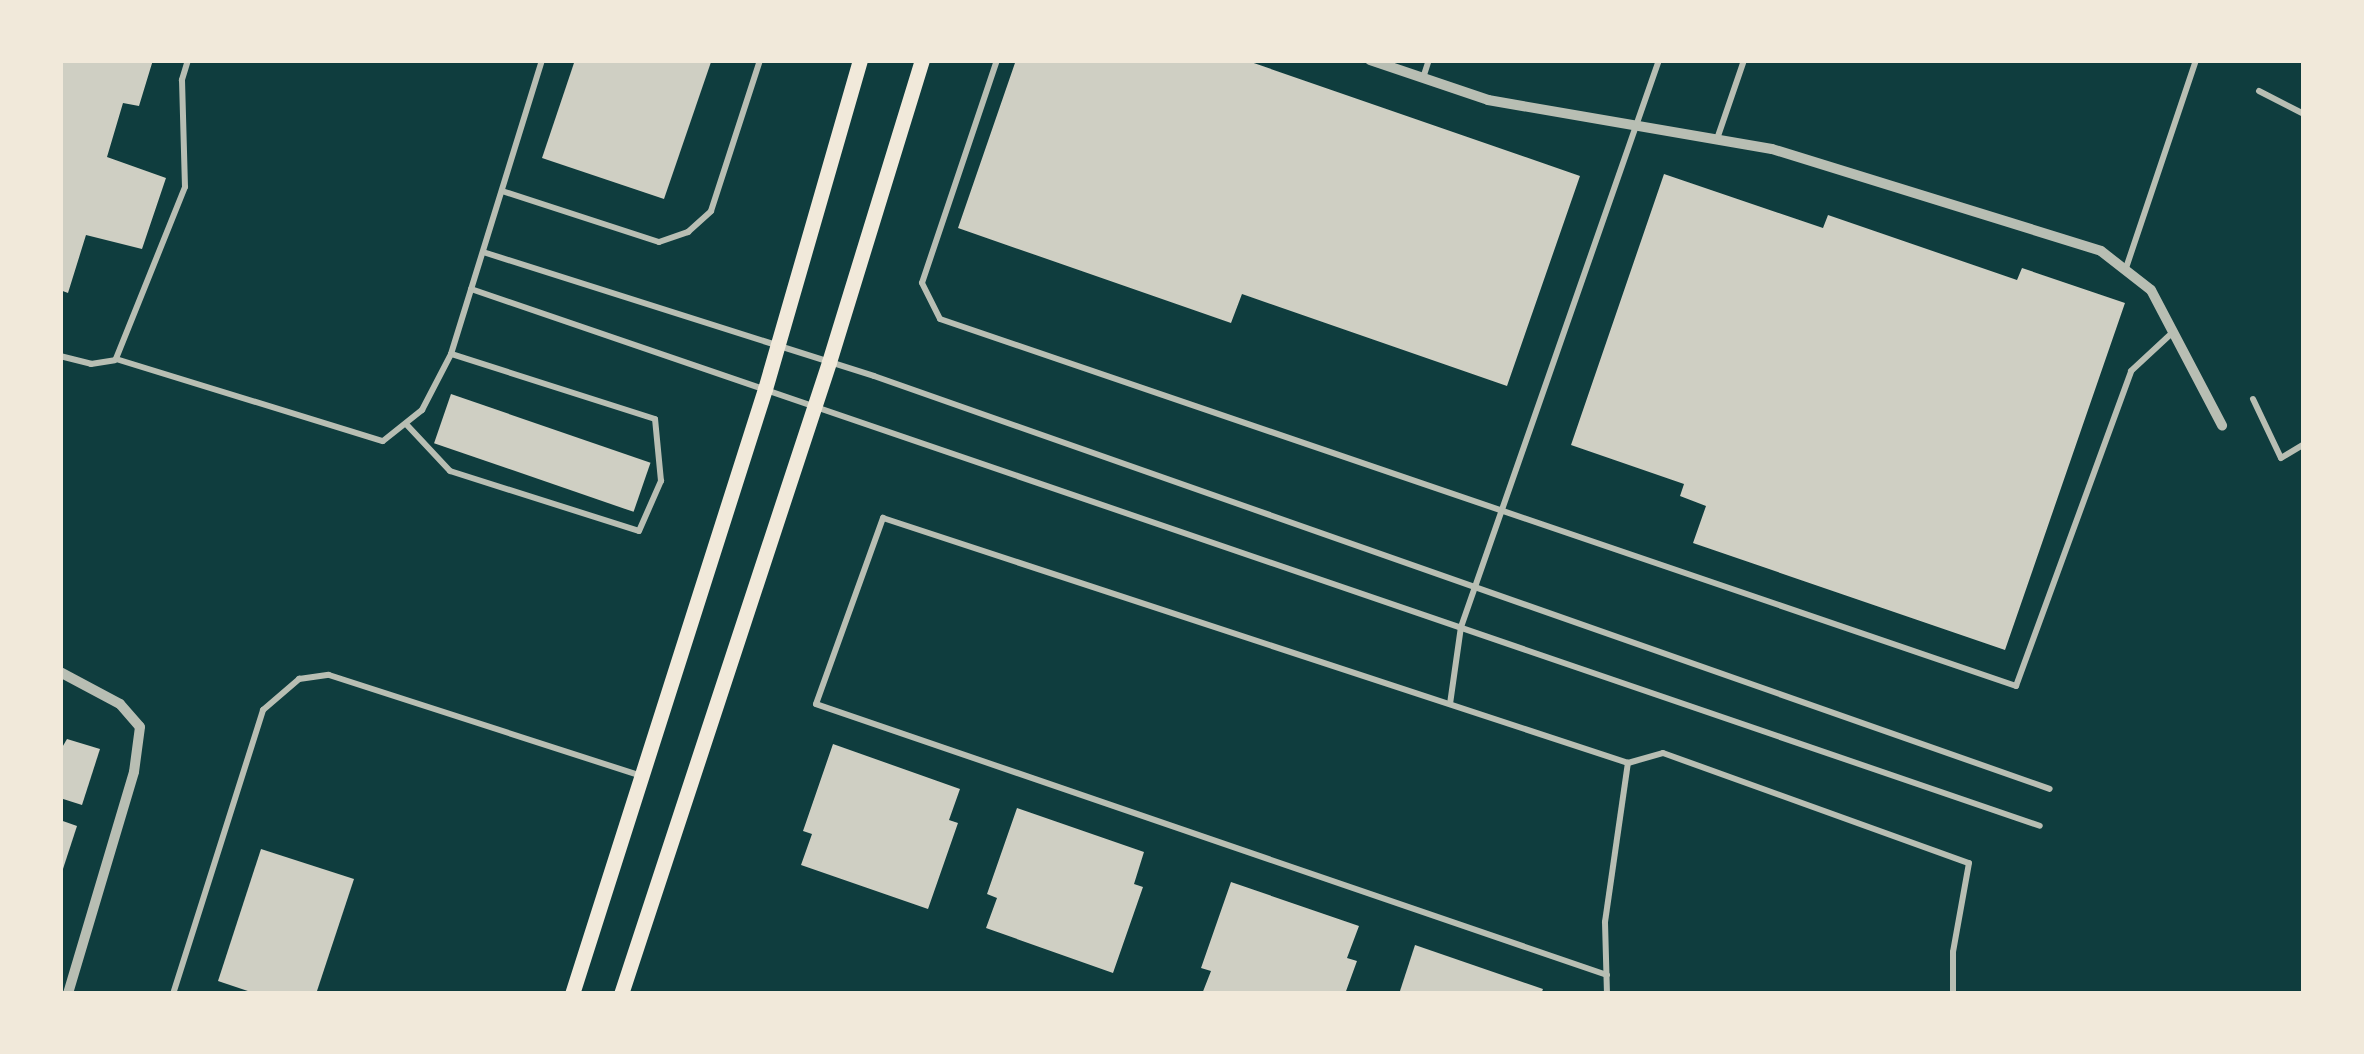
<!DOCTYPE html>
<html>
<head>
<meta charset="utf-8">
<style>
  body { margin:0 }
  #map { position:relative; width:2364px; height:1054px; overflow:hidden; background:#0f3d3e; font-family:"Open Sans",sans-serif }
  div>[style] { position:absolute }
  .building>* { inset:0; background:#cfcfc3; transform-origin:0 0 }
  .service>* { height:6px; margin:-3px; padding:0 3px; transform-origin:3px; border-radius:3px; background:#b8beb3 }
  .minor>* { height:10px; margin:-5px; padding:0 5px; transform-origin:5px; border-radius:5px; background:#b8beb3 }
  .secondary>* { height:15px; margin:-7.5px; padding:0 7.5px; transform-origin:7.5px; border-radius:7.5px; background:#f1e9da }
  span { translate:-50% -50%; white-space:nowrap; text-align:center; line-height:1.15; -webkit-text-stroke:10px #f1e9da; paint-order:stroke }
  .frame { position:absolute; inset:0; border:63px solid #f1e9da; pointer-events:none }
</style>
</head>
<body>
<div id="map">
  <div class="building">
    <div style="clip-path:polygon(60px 60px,153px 60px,139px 106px,123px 103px,107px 157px,166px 178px,142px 249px,86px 235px,68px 293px,60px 290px)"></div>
    <div style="clip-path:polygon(575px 60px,711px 62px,664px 199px,542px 158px)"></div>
    <div style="clip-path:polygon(1016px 60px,1245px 60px,1580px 176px,1507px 386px,1242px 294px,1231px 323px,958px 228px)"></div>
    <div style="clip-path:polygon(1664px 174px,1823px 228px,1828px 215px,2017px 280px,2022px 268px,2125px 303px,2005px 650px,1693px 543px,1706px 506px,1680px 496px,1684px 484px,1571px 445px)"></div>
    <div style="left:451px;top:394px;width:211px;height:52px;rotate:19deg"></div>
    <div style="clip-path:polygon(67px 739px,100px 749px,82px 805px,60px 798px,60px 751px)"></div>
    <div style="clip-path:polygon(833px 744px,960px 789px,949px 820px,958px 823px,928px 909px,801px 865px,812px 834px,803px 831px)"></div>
    <div style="clip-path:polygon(1017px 808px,1144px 852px,1134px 884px,1143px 887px,1113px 973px,986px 928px,997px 898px,987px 894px)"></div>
    <div style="clip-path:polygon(60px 820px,77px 826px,61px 875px,60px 875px)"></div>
    <div style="clip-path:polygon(261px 849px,354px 879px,316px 994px,257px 994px,218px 981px)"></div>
    <div style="clip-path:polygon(1231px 882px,1359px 926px,1347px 958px,1357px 961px,1345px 994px,1202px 994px,1211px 971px,1201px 968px)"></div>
    <div style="clip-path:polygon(1415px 945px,1543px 989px,1541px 994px,1399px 994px)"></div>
  </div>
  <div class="service">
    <div style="left:188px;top:60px;width:21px;rotate:107deg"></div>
    <div style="left:182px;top:80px;width:107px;rotate:88.4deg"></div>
    <div style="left:185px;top:187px;width:185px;rotate:111.9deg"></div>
    <div style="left:116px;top:359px;width:279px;rotate:17.1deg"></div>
    <div style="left:383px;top:441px;width:50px;rotate:-38.5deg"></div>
    <div style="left:422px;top:410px;width:63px;rotate:-62.6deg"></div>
    <div style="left:451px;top:354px;width:308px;rotate:-72.8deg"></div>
    <div style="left:997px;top:60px;width:235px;rotate:108.6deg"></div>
    <div style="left:922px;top:283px;width:40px;rotate:63.4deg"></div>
    <div style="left:940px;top:319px;width:1137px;rotate:18.83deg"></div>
    <div style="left:2016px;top:686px;width:335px;rotate:-69.9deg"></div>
    <div style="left:2131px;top:371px;width:54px;rotate:-42.8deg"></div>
    <div style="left:1423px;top:78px;width:19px;rotate:-72deg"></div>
    <div style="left:2259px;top:91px;width:51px;rotate:27.1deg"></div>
    <div style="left:1717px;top:139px;width:83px;rotate:-71.1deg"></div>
    <div style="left:502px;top:191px;width:165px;rotate:18deg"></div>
    <div style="left:659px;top:242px;width:31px;rotate:-19deg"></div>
    <div style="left:688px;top:232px;width:31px;rotate:-42deg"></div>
    <div style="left:711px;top:211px;width:159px;rotate:-72deg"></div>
    <div style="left:483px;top:252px;width:410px;rotate:17.6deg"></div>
    <div style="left:874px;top:376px;width:1246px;rotate:19.35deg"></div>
    <div style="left:2126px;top:268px;width:219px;rotate:-71.4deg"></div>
    <div style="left:471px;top:289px;width:1658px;rotate:18.89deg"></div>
    <div style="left:60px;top:356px;width:32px;rotate:14deg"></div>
    <div style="left:91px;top:364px;width:24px;rotate:-9deg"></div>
    <div style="left:2253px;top:399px;width:65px;rotate:64.6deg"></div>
    <div style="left:2281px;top:458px;width:27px;rotate:-31deg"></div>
    <div style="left:407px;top:425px;width:63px;rotate:46.9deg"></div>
    <div style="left:450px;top:471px;width:198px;rotate:17.6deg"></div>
    <div style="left:639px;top:531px;width:55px;rotate:-66.3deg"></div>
    <div style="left:661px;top:481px;width:62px;rotate:-95.5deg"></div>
    <div style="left:655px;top:419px;width:214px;rotate:-162.3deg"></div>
    <div style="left:1450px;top:704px;width:78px;rotate:-81.9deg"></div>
    <div style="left:1461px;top:627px;width:601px;rotate:-70.75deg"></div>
    <div style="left:1607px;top:975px;width:836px;rotate:-161.09deg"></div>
    <div style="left:816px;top:704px;width:198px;rotate:-70.2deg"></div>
    <div style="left:883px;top:518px;width:784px;rotate:18.2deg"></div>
    <div style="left:1628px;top:763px;width:36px;rotate:-16deg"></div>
    <div style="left:1663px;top:753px;width:325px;rotate:19.8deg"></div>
    <div style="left:1969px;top:863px;width:90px;rotate:100.2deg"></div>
    <div style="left:1953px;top:952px;width:42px;rotate:90deg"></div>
    <div style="left:173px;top:994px;width:298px;rotate:-72.4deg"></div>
    <div style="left:263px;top:710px;width:48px;rotate:-40.7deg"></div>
    <div style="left:299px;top:679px;width:30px;rotate:-8deg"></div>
    <div style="left:329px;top:675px;width:325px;rotate:17.9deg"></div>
    <div style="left:1607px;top:994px;width:72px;rotate:-91.6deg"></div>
    <div style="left:1605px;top:922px;width:161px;rotate:-81.8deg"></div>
  </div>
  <div class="minor">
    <div style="left:1370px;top:60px;width:125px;rotate:18.7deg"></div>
    <div style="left:1488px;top:100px;width:288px;rotate:9.8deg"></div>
    <div style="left:1772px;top:149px;width:344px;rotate:17.2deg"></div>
    <div style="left:2101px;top:251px;width:63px;rotate:38deg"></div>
    <div style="left:2151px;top:290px;width:153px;rotate:62.3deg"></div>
    <div style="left:60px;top:672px;width:68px;rotate:28.1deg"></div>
    <div style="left:120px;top:704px;width:30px;rotate:49deg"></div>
    <div style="left:140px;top:727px;width:45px;rotate:97.6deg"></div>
    <div style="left:134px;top:772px;width:232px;rotate:106.6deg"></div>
  </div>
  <div class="secondary">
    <div style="left:572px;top:994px;width:635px;rotate:-72.31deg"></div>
    <div style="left:765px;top:389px;width:342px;rotate:-73.9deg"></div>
    <div style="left:621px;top:994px;width:665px;rotate:-71.78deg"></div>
    <div style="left:829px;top:362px;width:316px;rotate:-72.9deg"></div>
  </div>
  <div class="frame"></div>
</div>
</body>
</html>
